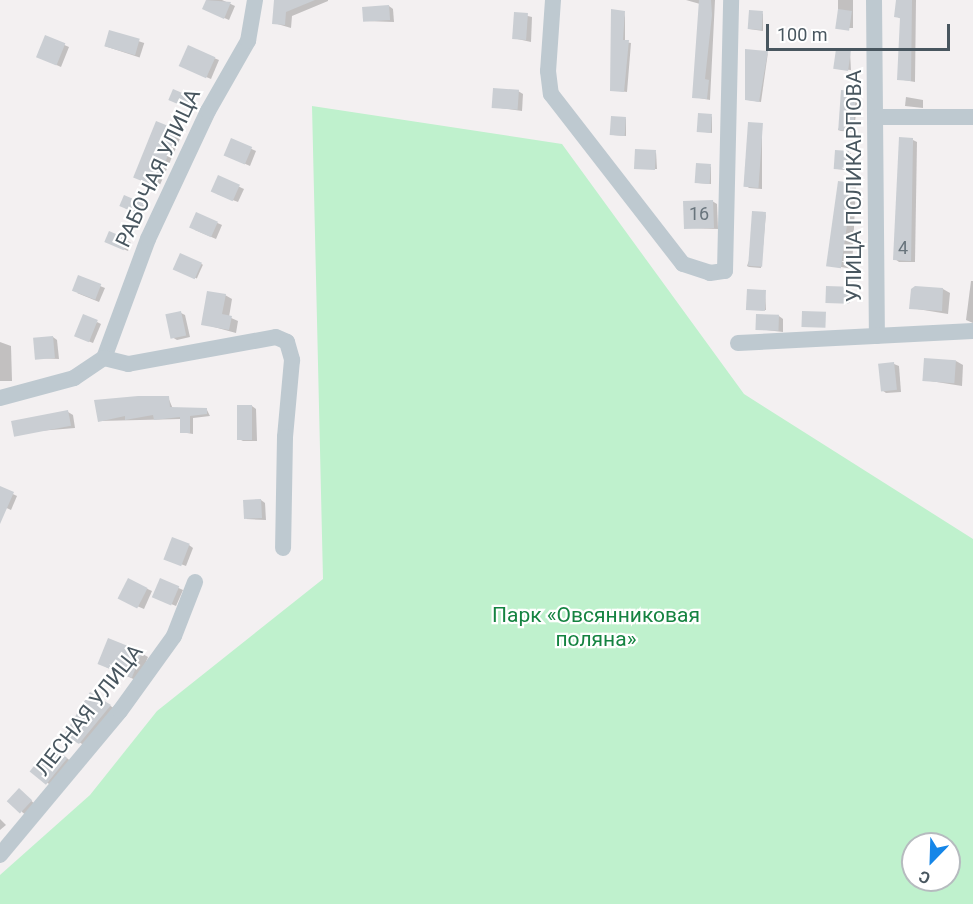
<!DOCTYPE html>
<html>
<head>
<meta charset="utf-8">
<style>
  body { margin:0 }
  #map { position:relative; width:973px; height:904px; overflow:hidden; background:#f3f0f1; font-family:Roboto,sans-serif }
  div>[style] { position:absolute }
  .green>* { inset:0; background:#bff1cd }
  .shadow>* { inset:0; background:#0003; transform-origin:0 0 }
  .building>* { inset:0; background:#caced3; transform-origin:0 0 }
  .minor>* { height:16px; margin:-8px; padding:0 8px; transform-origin:8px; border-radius:8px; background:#bec9d0 }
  span { translate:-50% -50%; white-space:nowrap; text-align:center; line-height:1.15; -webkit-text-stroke:4.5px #fff; paint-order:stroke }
  .number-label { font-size:18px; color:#68747c }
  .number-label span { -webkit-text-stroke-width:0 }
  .street-label { font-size:21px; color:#48565f }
  .park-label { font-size:21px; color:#158341 }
  .north { position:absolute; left:901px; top:832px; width:60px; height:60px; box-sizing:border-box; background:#fff; border:2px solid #b6bbbf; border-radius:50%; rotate:203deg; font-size:16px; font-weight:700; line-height:24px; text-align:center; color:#48565f }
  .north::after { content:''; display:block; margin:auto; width:21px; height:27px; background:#1586e8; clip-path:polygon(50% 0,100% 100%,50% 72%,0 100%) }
  .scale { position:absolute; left:766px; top:24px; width:184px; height:27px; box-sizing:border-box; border:3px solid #48565f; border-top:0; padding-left:8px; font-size:18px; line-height:21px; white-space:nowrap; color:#48565f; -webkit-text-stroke:4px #fff; paint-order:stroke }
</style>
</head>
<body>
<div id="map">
  <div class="green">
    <div style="clip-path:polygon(evenodd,312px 106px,562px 144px,744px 394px,973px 539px,973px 904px,0 904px,0 875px,90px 795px,157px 711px,323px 579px,312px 106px,913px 844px,949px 844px,949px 880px,913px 880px,913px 844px)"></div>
  </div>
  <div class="shadow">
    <div style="clip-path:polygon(207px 0,222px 0,235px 6px,229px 20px,204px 9px)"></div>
    <div style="clip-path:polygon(276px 0,328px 0,328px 1px,292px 16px,291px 28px,274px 23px)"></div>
    <div style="clip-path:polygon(686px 0,715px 0,710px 100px,694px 97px,700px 4px)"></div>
    <div style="left:838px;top:0;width:15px;height:28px"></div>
    <div style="clip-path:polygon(897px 0,916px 0,915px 82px,898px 79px,901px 19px,896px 16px)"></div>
    <div style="clip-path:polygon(389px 6px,393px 9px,394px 22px,365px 21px)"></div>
    <div style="clip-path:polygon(625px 12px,625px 42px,631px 43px,627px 92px,611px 90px)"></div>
    <div style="clip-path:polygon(515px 13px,532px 17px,531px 42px,513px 38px)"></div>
    <div style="clip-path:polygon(763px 13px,763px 31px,749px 29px)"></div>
    <div style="left:110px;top:32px;width:36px;height:15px;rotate:18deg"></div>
    <div style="clip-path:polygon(46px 37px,69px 47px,61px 67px,43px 59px)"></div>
    <div style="clip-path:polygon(768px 52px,761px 102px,748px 100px)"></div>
    <div style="clip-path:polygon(850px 52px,851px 70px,838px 69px)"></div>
    <div style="clip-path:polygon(214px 58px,219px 60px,211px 79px,185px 68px)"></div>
    <div style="clip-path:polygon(518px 91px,523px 94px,522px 111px,493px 107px)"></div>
    <div style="clip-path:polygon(855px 92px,858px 94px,854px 132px,841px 131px,838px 130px)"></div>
    <div style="clip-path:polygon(906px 97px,923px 100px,923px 108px,905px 106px)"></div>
    <div style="clip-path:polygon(191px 98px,195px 101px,192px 109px,175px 102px)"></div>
    <div style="clip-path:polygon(712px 116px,712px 133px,698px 131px)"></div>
    <div style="clip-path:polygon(626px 118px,626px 136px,613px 135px)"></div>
    <div style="clip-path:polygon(156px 123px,182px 134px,159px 187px,141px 180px)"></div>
    <div style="clip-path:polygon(762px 124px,762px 189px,749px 188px,747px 186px)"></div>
    <div style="clip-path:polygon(232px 140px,256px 151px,250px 166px,230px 157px)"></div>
    <div style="clip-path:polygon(913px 140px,917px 142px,915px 262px,899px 262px,895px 259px)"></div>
    <div style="clip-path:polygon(836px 151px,851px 153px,849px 170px,837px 169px)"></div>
    <div style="clip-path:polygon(656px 152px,657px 169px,638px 169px)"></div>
    <div style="clip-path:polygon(711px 166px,711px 184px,698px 183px)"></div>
    <div style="clip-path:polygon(218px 177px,244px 189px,238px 202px,217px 194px)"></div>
    <div style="clip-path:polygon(852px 184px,856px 186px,852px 269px,836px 266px)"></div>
    <div style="clip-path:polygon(712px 201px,717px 204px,718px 229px,686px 228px)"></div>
    <div style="clip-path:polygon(142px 204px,146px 207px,143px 215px,125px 208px)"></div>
    <div style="clip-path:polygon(766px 213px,761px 268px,749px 267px,747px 266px)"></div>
    <div style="clip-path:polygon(197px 214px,222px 225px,216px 239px,195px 230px)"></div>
    <div style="clip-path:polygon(127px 240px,131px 243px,128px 251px,111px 244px)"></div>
    <div style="left:181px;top:255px;width:24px;height:15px;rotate:24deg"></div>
    <div style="clip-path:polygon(971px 281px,973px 281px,973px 323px,966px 320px)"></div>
    <div style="clip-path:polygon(100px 286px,105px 288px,99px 302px,77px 293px)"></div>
    <div style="clip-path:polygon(848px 288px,850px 303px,829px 303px)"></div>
    <div style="clip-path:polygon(943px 289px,950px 293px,948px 314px,911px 308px)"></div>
    <div style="clip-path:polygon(765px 291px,766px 310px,750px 310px)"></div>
    <div style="clip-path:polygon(225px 295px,232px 299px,229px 317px,238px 321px,236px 333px,203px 324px)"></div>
    <div style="clip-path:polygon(181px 313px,185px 315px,190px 337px,177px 340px,172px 337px)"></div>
    <div style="clip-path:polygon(779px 316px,783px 319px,783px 332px,757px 329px)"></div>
    <div style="clip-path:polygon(97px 322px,101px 324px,93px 343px,80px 338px)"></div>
    <div style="clip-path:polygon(53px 337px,57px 340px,59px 359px,36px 358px)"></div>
    <div style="clip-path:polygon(0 342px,11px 346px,12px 381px,0 381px)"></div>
    <div style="clip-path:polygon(956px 361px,963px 365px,962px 386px,924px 380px)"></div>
    <div style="clip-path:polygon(894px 364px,899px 366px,901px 392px,886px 393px,882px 390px)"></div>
    <div style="clip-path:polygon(168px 397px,173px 409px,207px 410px,210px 416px,193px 418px,193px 434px,181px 432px,181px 419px,99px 421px)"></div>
    <div style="clip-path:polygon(252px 406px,256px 409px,257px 441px,243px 441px,239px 439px)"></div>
    <div style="clip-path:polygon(68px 412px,73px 415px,75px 428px,15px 433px)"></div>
    <div style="clip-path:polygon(0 488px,17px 496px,11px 510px,0 505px)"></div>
    <div style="clip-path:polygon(261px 500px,265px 503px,266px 520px,246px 519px)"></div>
    <div style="clip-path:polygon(189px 545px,193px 548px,186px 566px,167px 559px)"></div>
    <div style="clip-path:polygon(128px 580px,152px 591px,144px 609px,125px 601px)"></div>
    <div style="clip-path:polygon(161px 580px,183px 590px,176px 606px,159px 599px)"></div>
    <div style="clip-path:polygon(141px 653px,148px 657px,138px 681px,106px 667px)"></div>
    <div style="clip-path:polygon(91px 694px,117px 710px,87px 747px,66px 734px)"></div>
    <div style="clip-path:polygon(58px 751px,73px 763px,53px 787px,32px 771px)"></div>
    <div style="clip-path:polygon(22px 793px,35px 804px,26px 815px,22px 812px)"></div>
    <div style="clip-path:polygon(0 819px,6px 825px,0 830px)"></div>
  </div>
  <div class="building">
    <div style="clip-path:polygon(206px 0,231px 2px,224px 19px,202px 9px)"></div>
    <div style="clip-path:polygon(274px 0,315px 0,286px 12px,285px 25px,272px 24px)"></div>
    <div style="clip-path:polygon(699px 0,711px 0,712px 15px,705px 79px,709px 80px,707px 99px,692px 98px)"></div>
    <div style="clip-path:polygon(896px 0,912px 0,911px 81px,897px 80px,900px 18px,894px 17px)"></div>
    <div style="left:389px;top:5px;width:15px;height:27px;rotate:86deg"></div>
    <div style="clip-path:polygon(611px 9px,625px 11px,623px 40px,629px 40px,624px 92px,610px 91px)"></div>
    <div style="left:838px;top:9px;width:14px;height:20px;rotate:8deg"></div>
    <div style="left:749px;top:10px;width:14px;height:19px;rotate:4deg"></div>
    <div style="left:514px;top:12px;width:14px;height:27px;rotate:4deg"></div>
    <div style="left:109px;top:30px;width:32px;height:17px;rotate:16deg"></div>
    <div style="left:45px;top:35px;width:22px;height:24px;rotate:22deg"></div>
    <div style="left:188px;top:45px;width:30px;height:23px;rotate:24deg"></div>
    <div style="clip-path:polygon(745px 49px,768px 51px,759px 102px,745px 100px)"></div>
    <div style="left:836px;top:49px;width:15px;height:20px;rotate:8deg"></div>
    <div style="left:493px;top:88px;width:26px;height:20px;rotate:4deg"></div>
    <div style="left:173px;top:89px;width:21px;height:12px;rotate:23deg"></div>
    <div style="left:841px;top:90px;width:15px;height:40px;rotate:4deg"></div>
    <div style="left:698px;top:113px;width:14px;height:19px;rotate:4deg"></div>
    <div style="left:611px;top:116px;width:15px;height:19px;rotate:4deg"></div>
    <div style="left:156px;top:121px;width:24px;height:61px;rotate:22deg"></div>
    <div style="left:748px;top:122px;width:15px;height:65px;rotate:4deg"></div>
    <div style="clip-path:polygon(899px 137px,913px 138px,911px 261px,893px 260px)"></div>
    <div style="left:231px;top:138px;width:23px;height:19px;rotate:23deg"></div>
    <div style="left:635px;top:149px;width:21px;height:20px;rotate:3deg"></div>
    <div style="left:835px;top:150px;width:14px;height:19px;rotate:4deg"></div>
    <div style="left:696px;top:163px;width:15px;height:20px;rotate:4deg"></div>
    <div style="left:218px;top:175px;width:24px;height:18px;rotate:24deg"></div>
    <div style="left:838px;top:181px;width:15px;height:86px;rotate:8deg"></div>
    <div style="left:124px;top:195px;width:21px;height:12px;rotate:23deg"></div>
    <div style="left:713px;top:200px;width:28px;height:30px;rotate:88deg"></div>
    <div style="left:752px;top:211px;width:14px;height:55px;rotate:4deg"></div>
    <div style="left:196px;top:212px;width:24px;height:17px;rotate:24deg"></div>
    <div style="left:109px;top:231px;width:21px;height:12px;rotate:23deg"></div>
    <div style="left:180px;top:253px;width:24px;height:18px;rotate:24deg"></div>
    <div style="left:78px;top:275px;width:25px;height:17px;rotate:21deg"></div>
    <div style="left:826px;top:286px;width:23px;height:17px;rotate:2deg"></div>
    <div style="clip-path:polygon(915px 286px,943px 288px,942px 311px,909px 309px,911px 289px)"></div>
    <div style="left:747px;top:289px;width:19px;height:21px;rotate:3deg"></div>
    <div style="clip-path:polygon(207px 291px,226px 294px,222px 314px,232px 316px,229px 330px,201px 325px)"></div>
    <div style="left:181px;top:311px;width:25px;height:16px;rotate:78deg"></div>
    <div style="left:802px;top:311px;width:24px;height:16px;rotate:2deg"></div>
    <div style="left:83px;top:314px;width:16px;height:24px;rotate:22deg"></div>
    <div style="left:756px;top:314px;width:23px;height:16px;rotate:2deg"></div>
    <div style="left:53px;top:336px;width:22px;height:20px;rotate:85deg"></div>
    <div style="left:924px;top:358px;width:32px;height:23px;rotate:4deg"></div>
    <div style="left:894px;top:362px;width:28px;height:16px;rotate:84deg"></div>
    <div style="clip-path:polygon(138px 396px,169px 396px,170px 407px,207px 408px,207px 414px,190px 416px,190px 433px,180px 433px,180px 417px,154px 420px,153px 415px,125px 420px,125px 416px,98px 422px,94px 400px)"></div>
    <div style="left:237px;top:405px;width:15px;height:35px"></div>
    <div style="left:68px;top:410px;width:16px;height:58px;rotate:79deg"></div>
    <div style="clip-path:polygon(0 486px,14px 492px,0 524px)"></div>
    <div style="left:261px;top:499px;width:19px;height:18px;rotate:87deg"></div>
    <div style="left:172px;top:537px;width:19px;height:24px;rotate:21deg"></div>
    <div style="left:128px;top:578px;width:22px;height:23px;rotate:27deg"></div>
    <div style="left:160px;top:578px;width:21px;height:21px;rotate:23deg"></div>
    <div style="left:108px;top:638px;width:37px;height:28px;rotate:22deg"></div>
    <div style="clip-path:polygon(90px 692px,111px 705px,79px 744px,64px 735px)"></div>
    <div style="left:51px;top:745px;width:21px;height:34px;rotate:39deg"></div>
    <div style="left:19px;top:788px;width:18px;height:18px;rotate:43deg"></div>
  </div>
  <div class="minor">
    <div style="left:553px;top:0;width:71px;rotate:94deg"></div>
    <div style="left:548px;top:71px;width:23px;rotate:83deg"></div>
    <div style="left:551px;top:94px;width:215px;rotate:52.2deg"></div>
    <div style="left:683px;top:264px;width:28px;rotate:18deg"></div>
    <div style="left:710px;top:273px;width:15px;rotate:-8deg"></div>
    <div style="left:725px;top:271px;width:271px;rotate:-88.7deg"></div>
    <div style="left:874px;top:0;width:336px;rotate:89.5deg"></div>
    <div style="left:877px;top:117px;width:96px"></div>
    <div style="left:738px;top:343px;width:235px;rotate:-2.9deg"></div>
    <div style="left:104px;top:358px;width:127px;rotate:-69.7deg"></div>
    <div style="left:148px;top:239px;width:141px;rotate:-64.9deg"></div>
    <div style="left:208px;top:111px;width:81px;rotate:-60.3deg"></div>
    <div style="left:248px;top:41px;width:42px;rotate:-80.3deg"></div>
    <div style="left:0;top:398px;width:77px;rotate:-15.1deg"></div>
    <div style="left:74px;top:378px;width:36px;rotate:-34deg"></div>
    <div style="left:104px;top:358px;width:25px;rotate:14deg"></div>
    <div style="left:128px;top:364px;width:150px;rotate:-10.3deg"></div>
    <div style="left:276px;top:337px;width:12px;rotate:24deg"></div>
    <div style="left:287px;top:342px;width:19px;rotate:74deg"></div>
    <div style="left:292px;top:360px;width:77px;rotate:95.2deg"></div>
    <div style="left:285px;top:437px;width:111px;rotate:91deg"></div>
    <div style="left:0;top:855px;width:187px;rotate:-50.2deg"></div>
    <div style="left:120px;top:711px;width:92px;rotate:-54.2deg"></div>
    <div style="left:174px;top:636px;width:58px;rotate:-68.7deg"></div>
  </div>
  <div class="number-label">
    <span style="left:699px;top:214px">16</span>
    <span style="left:903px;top:248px">4</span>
  </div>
  <div class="street-label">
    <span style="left:158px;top:168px;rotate:-65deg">РАБОЧАЯ УЛИЦА</span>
    <span style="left:854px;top:186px;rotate:-90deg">УЛИЦА ПОЛИКАРПОВА</span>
    <span style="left:89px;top:710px;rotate:-52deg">ЛЕСНАЯ УЛИЦА</span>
  </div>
  <div class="park-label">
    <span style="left:596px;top:627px">Парк «Овсянниковая<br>поляна»</span>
  </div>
  <div class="north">С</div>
  <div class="scale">100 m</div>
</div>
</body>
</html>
